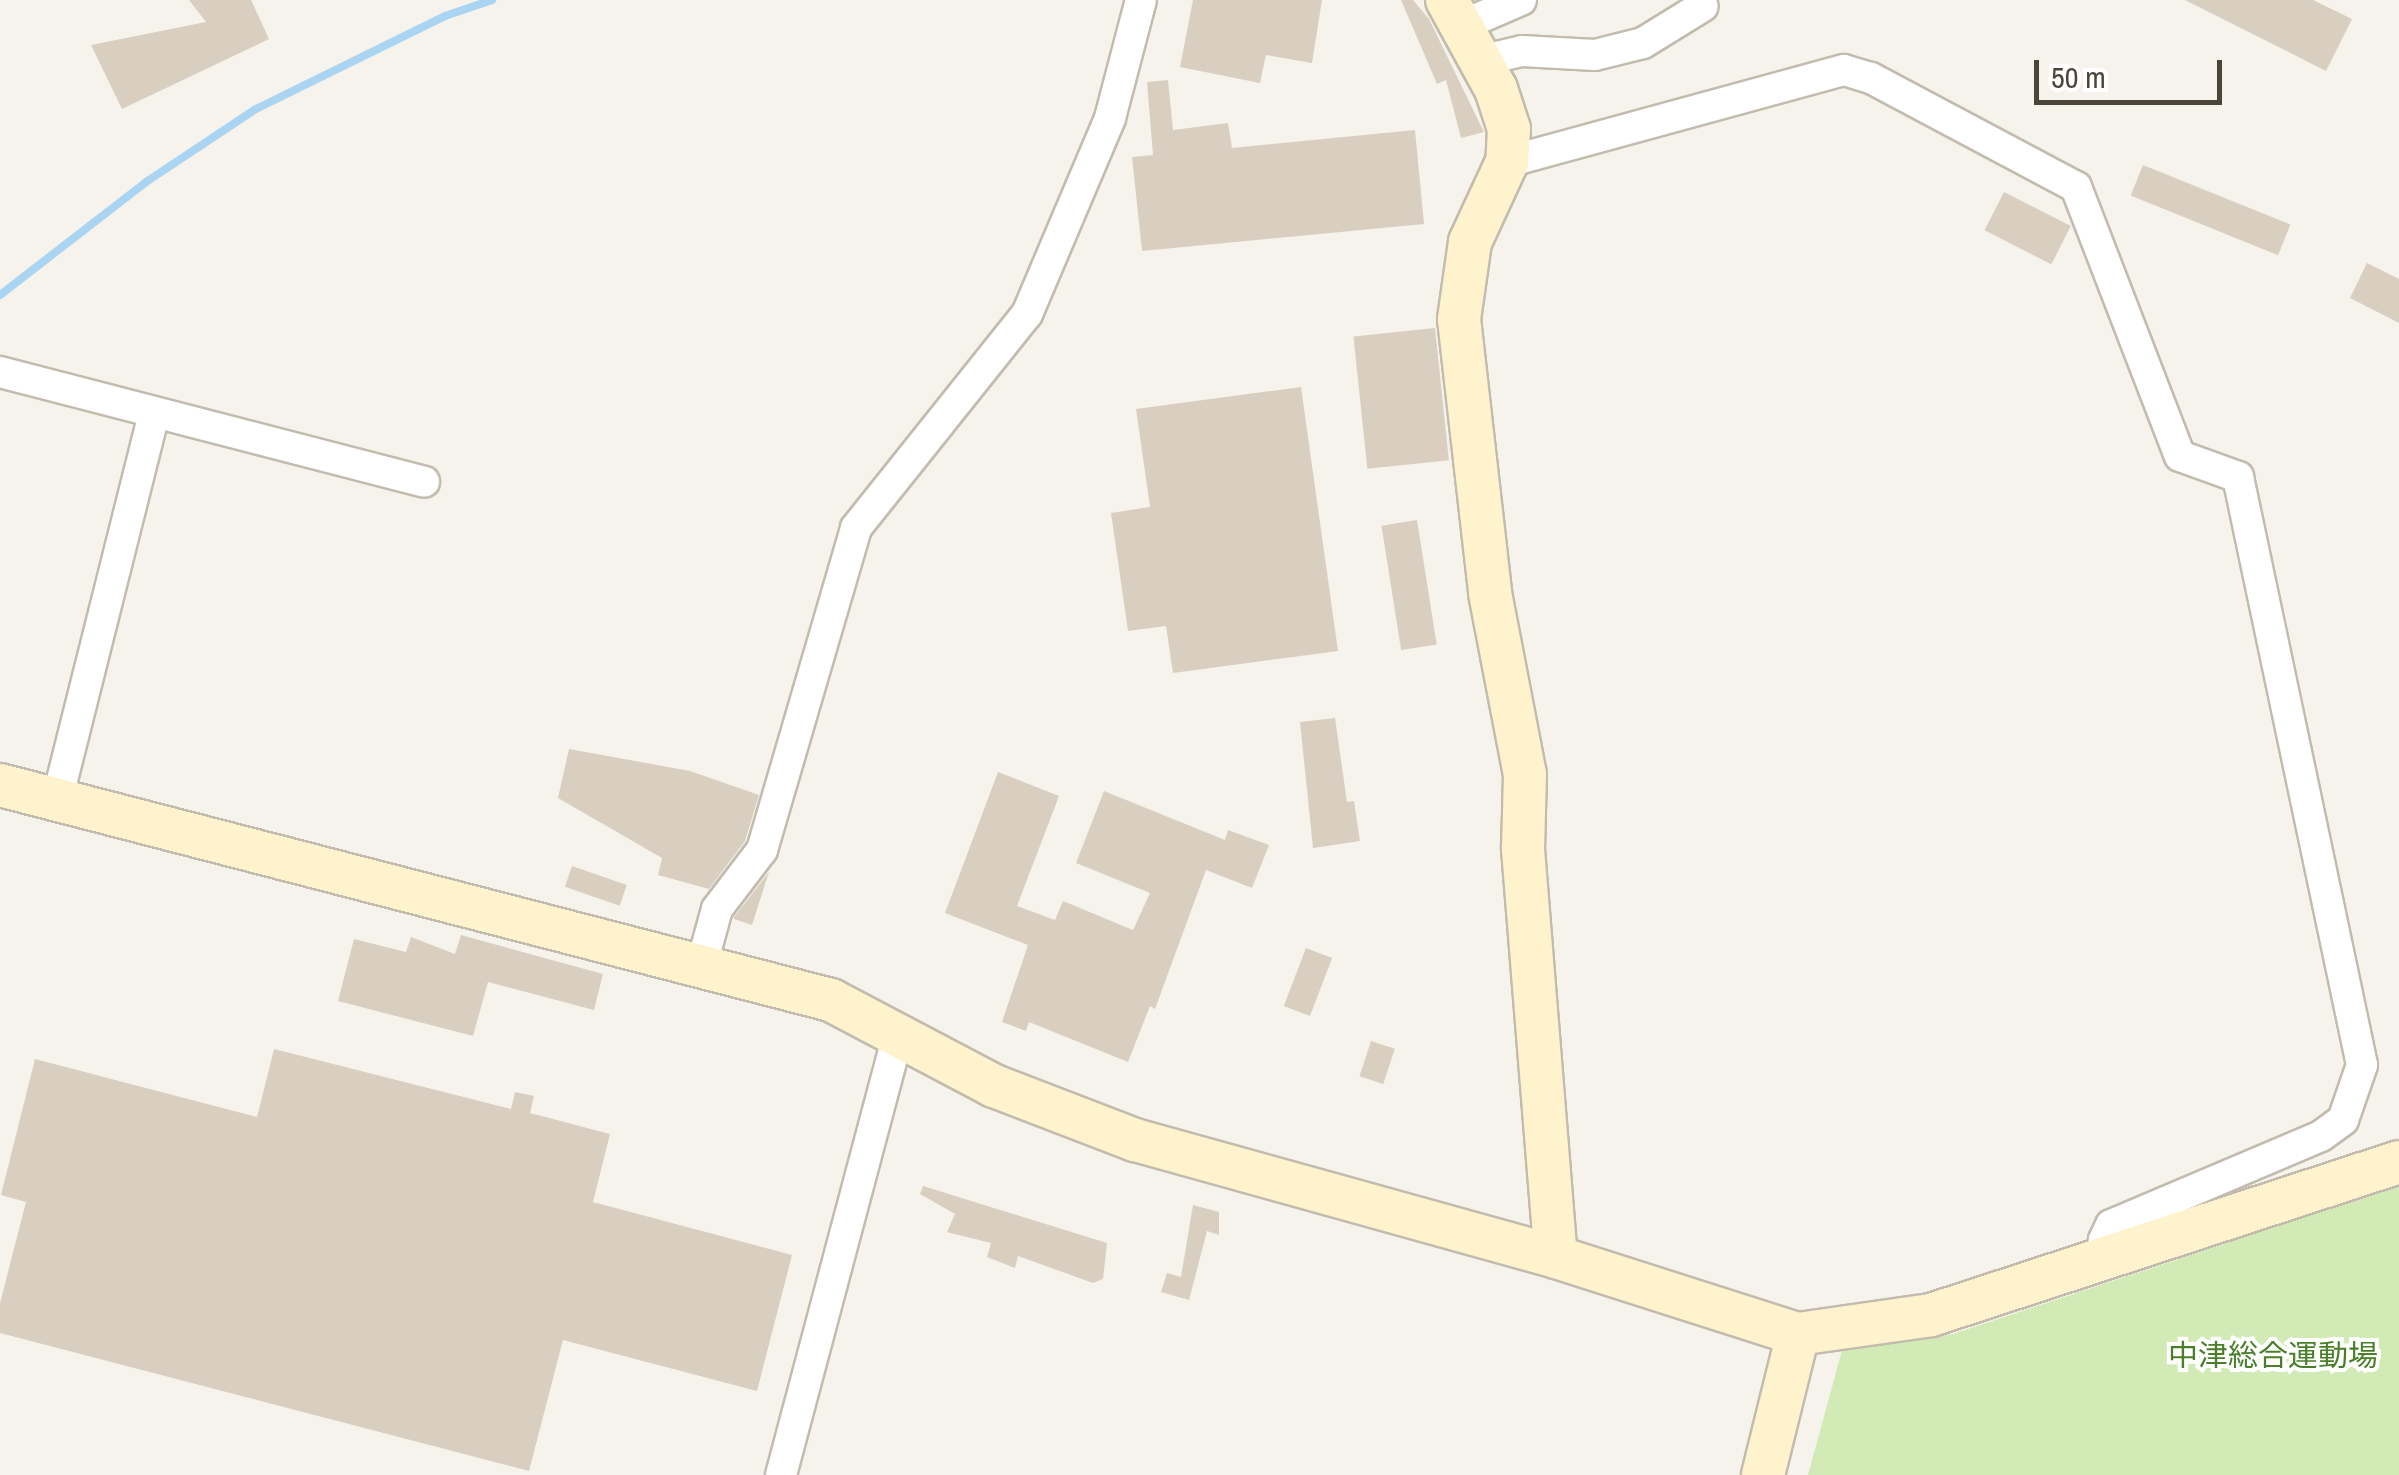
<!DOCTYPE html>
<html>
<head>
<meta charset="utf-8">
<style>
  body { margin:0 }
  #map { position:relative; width:2399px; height:1475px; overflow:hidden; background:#f6f3ec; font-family:"Archivo Narrow","Noto Sans JP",sans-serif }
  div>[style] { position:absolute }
  .green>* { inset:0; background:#d2eab5 }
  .stream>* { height:8px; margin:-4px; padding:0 4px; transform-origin:4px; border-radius:4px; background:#a9d4f2 }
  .building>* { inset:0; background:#d8cfc1; transform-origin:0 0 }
  .roads { filter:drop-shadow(2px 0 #c2bbae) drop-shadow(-2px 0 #c2bbae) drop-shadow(0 2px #c2bbae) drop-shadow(0 -2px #c2bbae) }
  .street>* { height:30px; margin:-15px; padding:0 15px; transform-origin:15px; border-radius:15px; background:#fff }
  .secondary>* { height:42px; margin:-21px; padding:0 21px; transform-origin:21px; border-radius:21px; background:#fff3cd }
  span { translate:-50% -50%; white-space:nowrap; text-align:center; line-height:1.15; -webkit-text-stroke:8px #fff; paint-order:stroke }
  .park-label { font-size:30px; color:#4a7f2a }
  .scale { position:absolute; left:2034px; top:60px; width:188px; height:45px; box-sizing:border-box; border:5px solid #4b4439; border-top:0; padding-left:12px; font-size:30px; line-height:35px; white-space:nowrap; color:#4b4439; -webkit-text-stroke:8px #fff; paint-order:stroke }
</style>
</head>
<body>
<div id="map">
  <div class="green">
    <div style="clip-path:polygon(2399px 1186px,2399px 1475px,1808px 1475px,1844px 1343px,1953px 1334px)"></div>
  </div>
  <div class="stream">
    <div style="left:0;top:295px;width:185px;rotate:-37.7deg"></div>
    <div style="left:146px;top:182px;width:132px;rotate:-33.6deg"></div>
    <div style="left:256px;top:109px;width:211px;rotate:-26.2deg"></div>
    <div style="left:445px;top:16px;width:50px;rotate:-18.8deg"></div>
  </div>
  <div class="building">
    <div style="clip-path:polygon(189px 0,251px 0,269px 39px,122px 109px,91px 45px,206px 22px)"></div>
    <div style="clip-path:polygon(1193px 0,1322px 0,1312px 63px,1266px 55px,1260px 83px,1180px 67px)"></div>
    <div style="clip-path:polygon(1401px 0,1413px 0,1429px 19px,1484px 132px,1461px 138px,1446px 80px,1437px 84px)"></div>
    <div style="clip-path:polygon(2185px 0,2313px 0,2352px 19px,2326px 71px)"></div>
    <div style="clip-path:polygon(1168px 80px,1173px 130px,1228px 123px,1232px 148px,1415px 130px,1424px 224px,1142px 251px,1132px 157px,1153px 155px,1147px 82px)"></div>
    <div style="left:2143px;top:165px;width:159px;height:33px;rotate:22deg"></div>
    <div style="left:2004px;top:192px;width:75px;height:43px;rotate:27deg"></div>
    <div style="clip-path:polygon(2367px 263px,2399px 279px,2399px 323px,2350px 298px)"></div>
    <div style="left:1435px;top:328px;width:133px;height:82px;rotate:84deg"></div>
    <div style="clip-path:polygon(1301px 387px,1338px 651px,1173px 673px,1166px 626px,1128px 631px,1111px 513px,1150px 507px,1136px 409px)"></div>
    <div style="left:1417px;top:520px;width:126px;height:36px;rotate:81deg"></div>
    <div style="clip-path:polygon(1335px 718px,1347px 802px,1354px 801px,1360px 841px,1313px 848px,1300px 722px)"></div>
    <div style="clip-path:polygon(569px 749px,690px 771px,759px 795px,745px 841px,709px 889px,658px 875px,662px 858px,558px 798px)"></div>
    <div style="clip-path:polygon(998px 772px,1059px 796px,1017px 906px,1055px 920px,1063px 901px,1133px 930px,1150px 893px,1076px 863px,1104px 791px,1225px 840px,1228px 830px,1269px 845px,1252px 888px,1206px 870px,1155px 1009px,1150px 1006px,1128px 1062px,1029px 1022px,1026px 1031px,1002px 1022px,1028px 945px,945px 913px)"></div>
    <div style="left:572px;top:866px;width:58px;height:22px;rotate:19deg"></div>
    <div style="clip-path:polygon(769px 872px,752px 925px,734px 919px,734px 917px)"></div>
    <div style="clip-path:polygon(461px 935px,603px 974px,594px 1010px,488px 982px,473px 1036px,338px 1001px,354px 939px,406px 952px,411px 937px,455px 954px)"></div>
    <div style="left:1306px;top:948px;width:28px;height:62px;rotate:21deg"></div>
    <div style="left:1371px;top:1041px;width:25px;height:37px;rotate:18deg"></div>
    <div style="clip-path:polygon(274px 1049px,511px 1109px,515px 1092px,534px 1096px,530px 1113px,610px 1134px,593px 1202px,792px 1255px,757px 1391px,563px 1340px,529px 1471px,0 1333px,0 1303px,26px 1202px,1px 1195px,35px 1059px,257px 1117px)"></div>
    <div style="clip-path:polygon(923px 1186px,1107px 1243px,1103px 1279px,1093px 1283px,1018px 1256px,1015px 1268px,987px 1257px,991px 1243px,947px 1232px,955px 1214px,920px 1194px)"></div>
    <div style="clip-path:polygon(1193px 1205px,1219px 1212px,1219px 1235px,1207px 1231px,1189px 1300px,1161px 1292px,1167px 1273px,1181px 1277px)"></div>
  </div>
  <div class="roads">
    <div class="street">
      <div style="left:1463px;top:25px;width:63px;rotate:-23.3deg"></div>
      <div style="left:1483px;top:60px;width:40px;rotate:-13deg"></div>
      <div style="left:1522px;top:51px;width:73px;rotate:3.1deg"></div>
      <div style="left:1595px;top:55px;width:49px;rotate:-14deg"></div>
      <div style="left:1643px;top:43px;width:70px;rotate:-31.7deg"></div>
      <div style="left:1507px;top:162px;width:349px;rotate:-15.3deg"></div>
      <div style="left:1844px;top:70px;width:28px;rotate:17deg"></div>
      <div style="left:1871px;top:78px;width:232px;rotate:28deg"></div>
      <div style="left:2076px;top:187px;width:288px;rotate:68.9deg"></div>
      <div style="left:2180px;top:456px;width:62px;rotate:19.9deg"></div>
      <div style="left:2238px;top:477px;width:601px;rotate:78.09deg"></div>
      <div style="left:2362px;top:1065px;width:58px;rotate:109.1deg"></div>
      <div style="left:2343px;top:1120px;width:27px;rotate:144deg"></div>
      <div style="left:2321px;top:1136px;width:228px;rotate:157deg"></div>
      <div style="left:2111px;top:1225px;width:17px;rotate:115deg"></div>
      <div style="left:2104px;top:1240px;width:19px;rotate:74deg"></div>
      <div style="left:0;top:372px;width:438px;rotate:14.5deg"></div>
      <div style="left:57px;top:800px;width:398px;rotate:-75.9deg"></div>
      <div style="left:700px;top:971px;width:64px;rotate:-74.7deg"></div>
      <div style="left:717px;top:909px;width:74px;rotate:-52.7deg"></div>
      <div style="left:762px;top:850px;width:335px;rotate:-73.7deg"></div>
      <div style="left:856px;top:528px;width:274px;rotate:-51.4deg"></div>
      <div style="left:1027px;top:314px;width:213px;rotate:-67deg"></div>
      <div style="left:1110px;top:118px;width:122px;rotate:-75.3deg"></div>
      <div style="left:781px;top:1475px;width:455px;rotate:-75.1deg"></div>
    </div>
    <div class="secondary">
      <div style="left:1447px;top:0;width:102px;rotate:61.2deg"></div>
      <div style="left:1496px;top:89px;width:42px;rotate:72deg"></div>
      <div style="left:1509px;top:129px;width:33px;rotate:93deg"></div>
      <div style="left:1507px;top:162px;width:88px;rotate:114.8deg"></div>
      <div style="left:1470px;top:242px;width:78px;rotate:98.1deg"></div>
      <div style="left:1459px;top:319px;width:276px;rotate:83.5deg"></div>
      <div style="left:1490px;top:593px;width:184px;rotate:79.1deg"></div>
      <div style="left:1525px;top:774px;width:75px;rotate:91.5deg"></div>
      <div style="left:1523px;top:849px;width:409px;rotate:85.4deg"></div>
      <div style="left:0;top:785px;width:858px;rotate:14.51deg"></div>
      <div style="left:831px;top:1000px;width:184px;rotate:27.8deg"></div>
      <div style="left:994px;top:1086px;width:151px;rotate:21deg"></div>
      <div style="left:1135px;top:1140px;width:437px;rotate:15.5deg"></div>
      <div style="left:1556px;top:1257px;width:254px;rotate:17.7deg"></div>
      <div style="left:1798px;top:1334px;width:134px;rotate:-8.1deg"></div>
      <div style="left:1931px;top:1315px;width:492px;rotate:-18.1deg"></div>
      <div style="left:1763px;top:1475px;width:145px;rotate:-76.1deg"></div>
    </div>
  </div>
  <div class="park-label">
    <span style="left:2273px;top:1355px">中津総合運動場</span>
  </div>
  <div class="scale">50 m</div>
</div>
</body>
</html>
